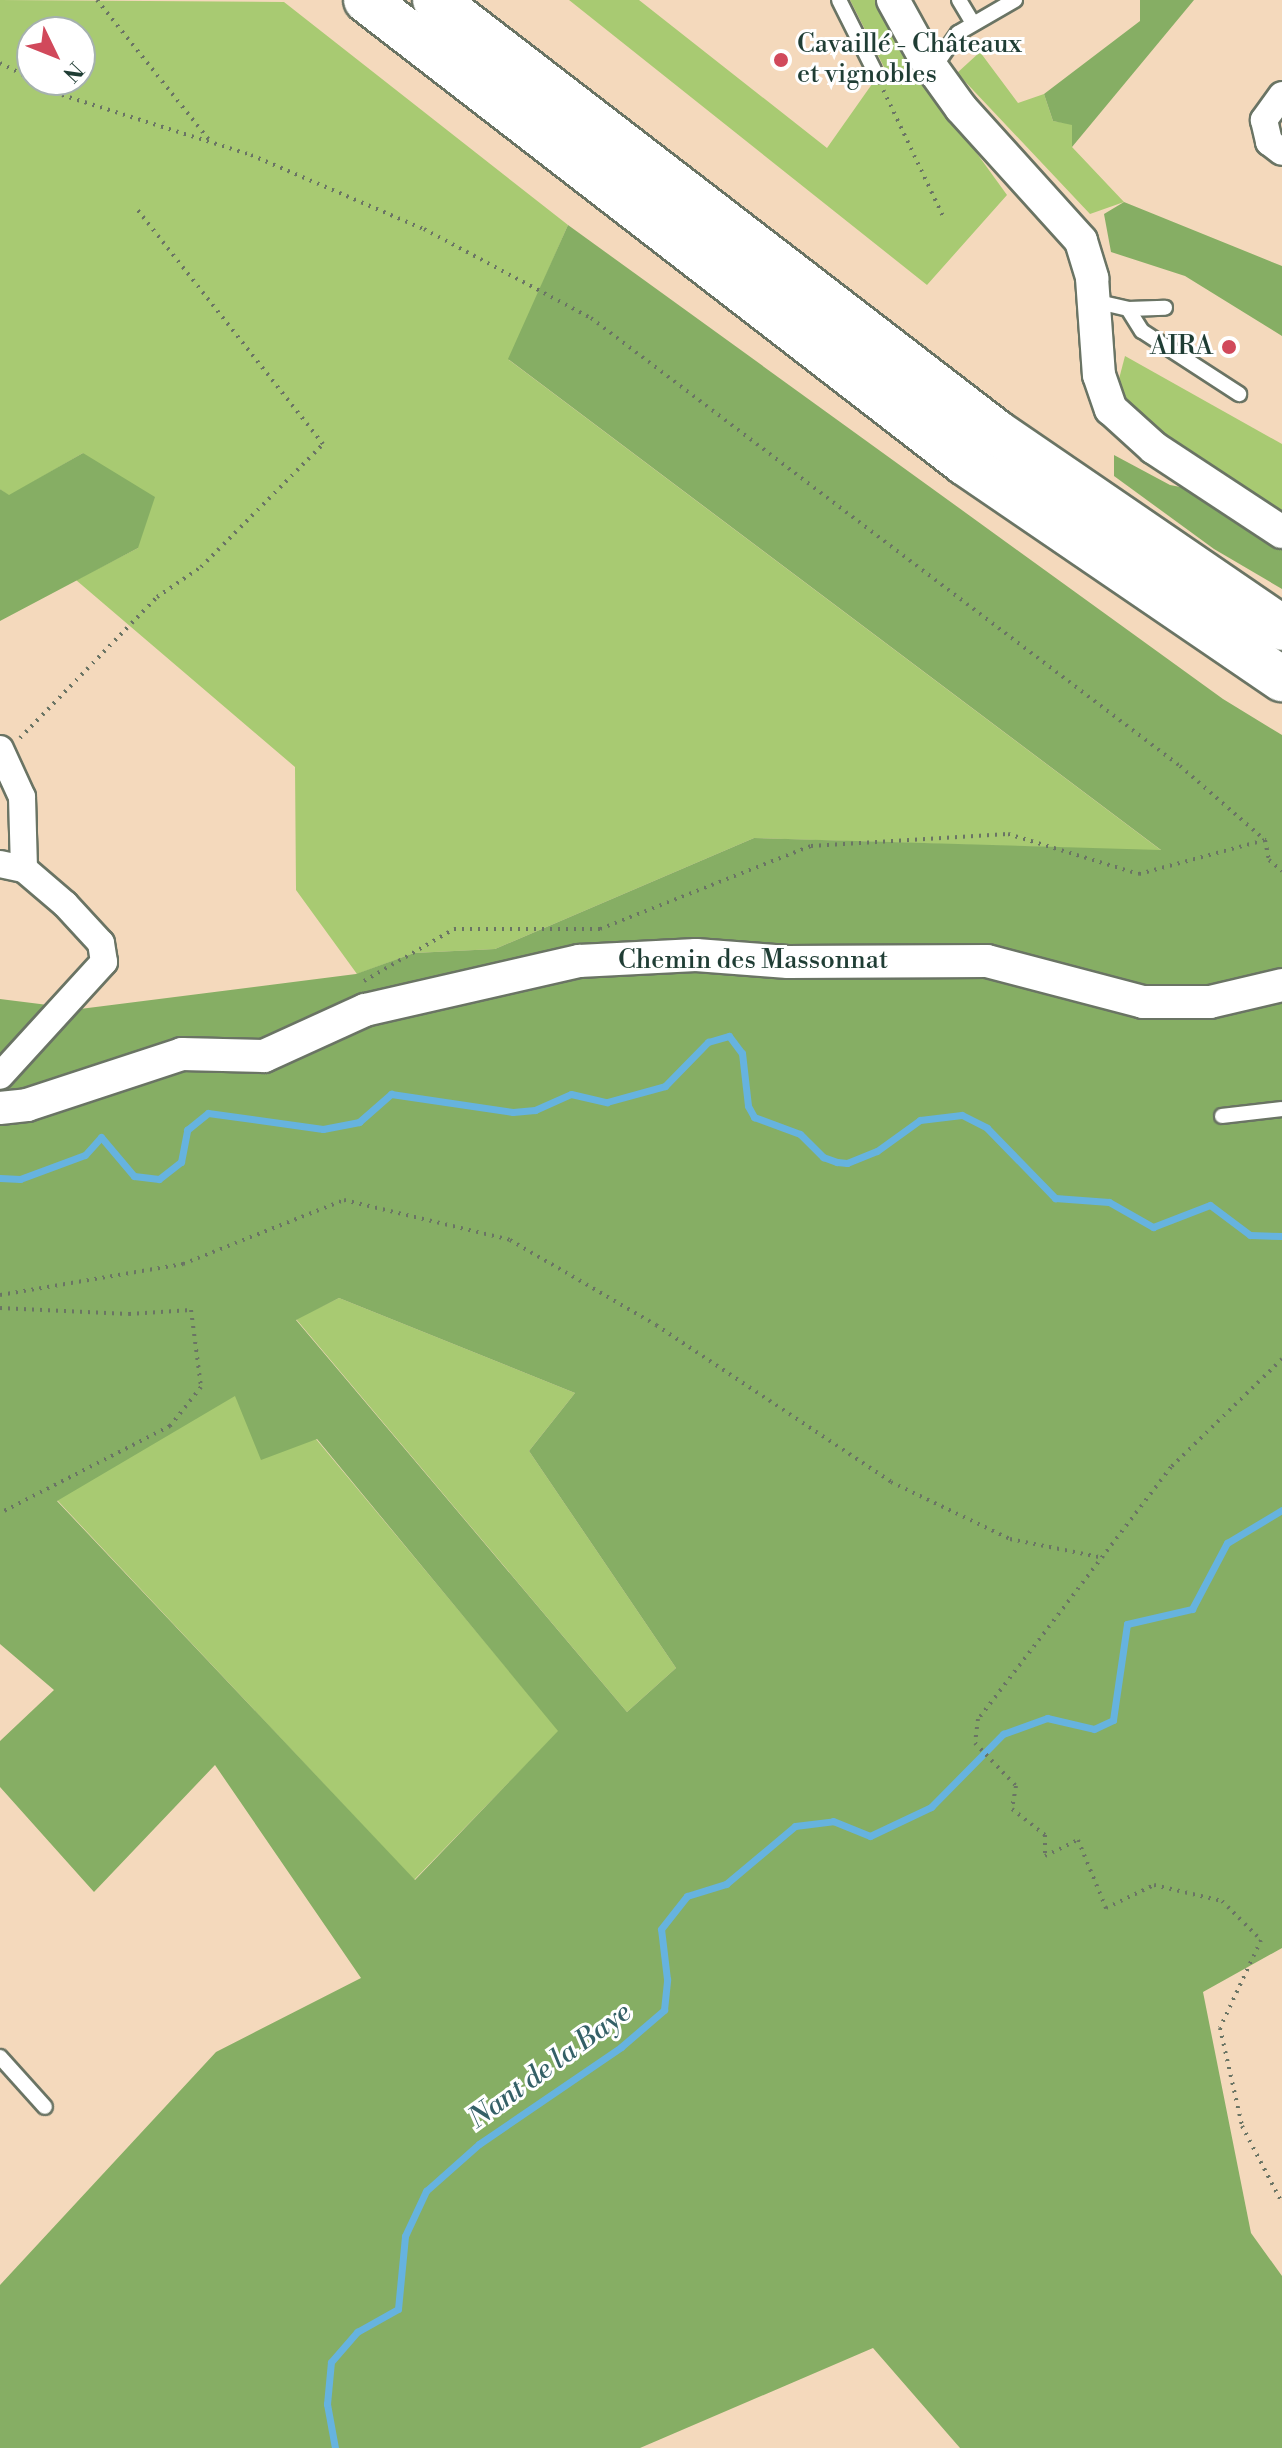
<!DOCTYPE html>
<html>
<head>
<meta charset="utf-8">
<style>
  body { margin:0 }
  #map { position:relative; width:1282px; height:2448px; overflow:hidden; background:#f4d9bc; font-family:"Libre Bodoni",serif }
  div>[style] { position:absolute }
  .green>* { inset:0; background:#a8ca72 }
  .forest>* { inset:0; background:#86ae64 }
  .stream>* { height:7px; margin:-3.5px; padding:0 3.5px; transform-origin:3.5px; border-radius:3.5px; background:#66b3df }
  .path>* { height:4px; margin-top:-2px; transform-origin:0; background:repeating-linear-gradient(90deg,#6a7464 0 2px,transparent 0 8px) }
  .roads { filter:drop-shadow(2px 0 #6a7464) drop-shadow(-2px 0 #6a7464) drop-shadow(0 2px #6a7464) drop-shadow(0 -2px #6a7464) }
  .service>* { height:14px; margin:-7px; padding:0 7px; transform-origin:7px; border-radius:7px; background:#fff }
  .minor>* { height:26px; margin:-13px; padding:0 13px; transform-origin:13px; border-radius:13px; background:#fff }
  .tertiary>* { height:32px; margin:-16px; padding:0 16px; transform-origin:16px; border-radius:16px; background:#fff }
  .motorway>* { height:44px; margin:-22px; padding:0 22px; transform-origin:22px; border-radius:22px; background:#fff }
  .dots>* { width:22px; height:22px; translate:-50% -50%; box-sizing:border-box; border:4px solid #fff; border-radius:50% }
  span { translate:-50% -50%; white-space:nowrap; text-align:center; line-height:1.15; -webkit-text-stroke:6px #fff; paint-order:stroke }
  .poi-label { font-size:26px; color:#1f3d34 }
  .left { translate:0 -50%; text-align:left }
  .right { translate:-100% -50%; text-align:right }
  .street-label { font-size:26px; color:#1f3d34 }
  .water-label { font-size:28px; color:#346067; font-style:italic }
  .north { position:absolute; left:16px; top:16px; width:80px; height:80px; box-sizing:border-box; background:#fff; border:2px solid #a5b1ae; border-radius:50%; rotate:133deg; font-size:22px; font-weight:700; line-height:32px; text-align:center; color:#1f3d34 }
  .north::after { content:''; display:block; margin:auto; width:28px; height:36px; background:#d1495b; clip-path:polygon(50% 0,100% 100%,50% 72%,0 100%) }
</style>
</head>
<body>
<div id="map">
  <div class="green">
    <div style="clip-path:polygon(evenodd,0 0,284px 2px,568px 225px,509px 360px,1162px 851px,754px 838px,495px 949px,414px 953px,357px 974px,296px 890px,295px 767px,76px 580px,138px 548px,83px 453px,9px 496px,0 489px,0 0,32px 32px,80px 32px,80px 80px,32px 80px,32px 32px)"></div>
    <div style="clip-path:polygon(569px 0,639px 0,827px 148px,884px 67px,850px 0,878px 0,926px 83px,1007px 195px,927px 285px)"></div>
    <div style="clip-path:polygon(980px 52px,1018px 103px,1044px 94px,1053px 121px,1072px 124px,1072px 147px,1124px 202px,1090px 214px,957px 73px)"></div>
    <div style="clip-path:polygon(1125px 356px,1282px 444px,1282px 517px,1149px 428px,1114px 398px)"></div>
    <div style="clip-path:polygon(339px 1298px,575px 1393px,529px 1451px,676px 1668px,627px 1712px,296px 1319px)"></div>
    <div style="clip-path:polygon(235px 1395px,316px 1439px,559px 1731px,414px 1880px,57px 1500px)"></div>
  </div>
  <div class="forest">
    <div style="clip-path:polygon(1140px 0,1194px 0,1072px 147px,1072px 125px,1053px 121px,1044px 94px,1140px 21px)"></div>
    <div style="clip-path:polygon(1124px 202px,1282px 266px,1282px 336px,1185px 276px,1111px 252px,1104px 214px)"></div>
    <div style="clip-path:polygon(evenodd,568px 225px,1223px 699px,1282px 735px,1282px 1948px,1203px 1992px,1251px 2233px,1282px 2276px,1282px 2448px,960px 2448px,873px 2348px,640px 2448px,0 2448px,0 2285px,216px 2052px,361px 1978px,215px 1765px,94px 1892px,0 1787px,0 1741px,54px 1690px,0 1644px,0 999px,80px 1009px,356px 974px,414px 953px,495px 949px,754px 838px,1161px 850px,508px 359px,568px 225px,339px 1298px,575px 1393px,529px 1451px,676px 1668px,627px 1712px,296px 1320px,339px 1298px,568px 225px,235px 1396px,261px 1460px,317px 1439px,558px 1731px,415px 1880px,57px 1501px,235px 1396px)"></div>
    <div style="clip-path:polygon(83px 453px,155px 497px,138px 548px,0 621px,0 489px,9px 495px)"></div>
    <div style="clip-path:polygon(1114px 455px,1170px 485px,1211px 493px,1282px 529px,1282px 589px,1214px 549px,1114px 476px)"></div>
  </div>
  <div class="stream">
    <div style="left:0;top:1178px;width:20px;rotate:3deg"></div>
    <div style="left:20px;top:1179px;width:69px;rotate:-20.3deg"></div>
    <div style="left:85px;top:1155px;width:24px;rotate:-48deg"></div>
    <div style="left:101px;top:1137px;width:51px;rotate:49.8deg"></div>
    <div style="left:134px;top:1176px;width:25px;rotate:7deg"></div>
    <div style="left:159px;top:1179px;width:28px;rotate:-38deg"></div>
    <div style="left:181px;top:1162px;width:33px;rotate:-79deg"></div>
    <div style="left:187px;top:1130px;width:27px;rotate:-39deg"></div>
    <div style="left:208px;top:1113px;width:116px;rotate:7.9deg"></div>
    <div style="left:323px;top:1129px;width:37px;rotate:-11deg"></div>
    <div style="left:359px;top:1122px;width:43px;rotate:-41.2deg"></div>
    <div style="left:391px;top:1094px;width:123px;rotate:8.4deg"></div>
    <div style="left:513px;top:1112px;width:22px;rotate:-5deg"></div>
    <div style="left:535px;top:1110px;width:39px;rotate:-24deg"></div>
    <div style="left:571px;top:1094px;width:37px;rotate:13deg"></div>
    <div style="left:607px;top:1102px;width:60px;rotate:-15.4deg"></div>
    <div style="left:665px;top:1086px;width:62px;rotate:-45.7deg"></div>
    <div style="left:708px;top:1042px;width:22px;rotate:-16deg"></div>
    <div style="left:729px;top:1036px;width:21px;rotate:53deg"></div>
    <div style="left:742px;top:1053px;width:53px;rotate:83.5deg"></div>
    <div style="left:748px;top:1106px;width:13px;rotate:61deg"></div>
    <div style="left:754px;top:1117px;width:49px;rotate:20.3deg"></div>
    <div style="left:800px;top:1134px;width:33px;rotate:45deg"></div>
    <div style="left:823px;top:1157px;width:15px;rotate:20deg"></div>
    <div style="left:837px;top:1162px;width:10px;rotate:6deg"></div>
    <div style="left:847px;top:1163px;width:32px;rotate:-22deg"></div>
    <div style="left:877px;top:1151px;width:53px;rotate:-35.8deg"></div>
    <div style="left:920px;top:1120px;width:42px;rotate:-6.8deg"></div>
    <div style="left:962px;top:1115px;width:28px;rotate:27deg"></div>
    <div style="left:987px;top:1128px;width:98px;rotate:45.8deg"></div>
    <div style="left:1055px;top:1198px;width:54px;rotate:4.2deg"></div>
    <div style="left:1109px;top:1202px;width:51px;rotate:29.6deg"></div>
    <div style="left:1153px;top:1227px;width:61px;rotate:-21.1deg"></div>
    <div style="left:1210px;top:1205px;width:50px;rotate:36.9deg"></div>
    <div style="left:1250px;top:1235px;width:32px;rotate:2deg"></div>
    <div style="left:335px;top:2448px;width:45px;rotate:-100.3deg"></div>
    <div style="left:327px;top:2404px;width:42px;rotate:-84.6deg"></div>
    <div style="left:331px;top:2362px;width:40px;rotate:-49deg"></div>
    <div style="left:357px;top:2332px;width:47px;rotate:-29.3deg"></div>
    <div style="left:398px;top:2309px;width:73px;rotate:-84.5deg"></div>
    <div style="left:405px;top:2236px;width:50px;rotate:-65deg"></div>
    <div style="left:426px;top:2191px;width:71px;rotate:-41.6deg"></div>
    <div style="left:479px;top:2144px;width:172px;rotate:-34.3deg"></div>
    <div style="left:621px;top:2047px;width:57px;rotate:-40.7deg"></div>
    <div style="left:664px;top:2010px;width:31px;rotate:-84deg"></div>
    <div style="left:667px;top:1979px;width:50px;rotate:-96.8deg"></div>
    <div style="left:661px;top:1929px;width:42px;rotate:-51.8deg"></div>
    <div style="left:687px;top:1896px;width:41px;rotate:-17.1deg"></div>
    <div style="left:726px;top:1884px;width:90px;rotate:-40deg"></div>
    <div style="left:795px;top:1826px;width:38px;rotate:-7deg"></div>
    <div style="left:833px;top:1821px;width:40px;rotate:22deg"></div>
    <div style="left:870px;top:1836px;width:68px;rotate:-25.4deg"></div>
    <div style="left:931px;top:1807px;width:103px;rotate:-45.4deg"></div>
    <div style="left:1003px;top:1734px;width:47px;rotate:-20deg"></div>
    <div style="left:1047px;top:1718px;width:48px;rotate:13.2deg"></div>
    <div style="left:1094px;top:1729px;width:21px;rotate:-25deg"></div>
    <div style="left:1113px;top:1720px;width:97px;rotate:-81.7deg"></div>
    <div style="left:1127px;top:1624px;width:67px;rotate:-13deg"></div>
    <div style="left:1192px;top:1609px;width:75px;rotate:-62.1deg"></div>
    <div style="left:1227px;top:1543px;width:64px;rotate:-31deg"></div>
  </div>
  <div class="path">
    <div style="left:97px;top:0;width:181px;rotate:51.3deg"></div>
    <div style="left:0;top:63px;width:36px;rotate:27deg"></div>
    <div style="left:34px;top:80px;width:32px;rotate:28deg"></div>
    <div style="left:62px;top:95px;width:198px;rotate:17.6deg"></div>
    <div style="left:251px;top:155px;width:188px;rotate:23.2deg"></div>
    <div style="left:424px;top:229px;width:189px;rotate:28.1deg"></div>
    <div style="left:591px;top:318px;width:740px;rotate:37.26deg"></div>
    <div style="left:1180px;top:766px;width:113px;rotate:41deg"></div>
    <div style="left:1265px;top:840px;width:20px;rotate:79deg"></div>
    <div style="left:1269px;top:860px;width:17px;rotate:40deg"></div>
    <div style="left:880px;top:83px;width:147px;rotate:64.7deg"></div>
    <div style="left:20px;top:738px;width:197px;rotate:-45.8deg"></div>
    <div style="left:157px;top:597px;width:53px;rotate:-34.3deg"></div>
    <div style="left:201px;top:567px;width:173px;rotate:-45.2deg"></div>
    <div style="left:323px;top:444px;width:301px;rotate:-128.4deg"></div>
    <div style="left:364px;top:981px;width:104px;rotate:-30deg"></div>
    <div style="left:454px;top:929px;width:146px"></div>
    <div style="left:600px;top:929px;width:227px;rotate:-21.5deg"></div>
    <div style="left:811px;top:846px;width:197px;rotate:-3.5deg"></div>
    <div style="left:1008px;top:834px;width:137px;rotate:17deg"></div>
    <div style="left:1139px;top:874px;width:131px;rotate:-15.1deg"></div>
    <div style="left:0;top:1295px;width:186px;rotate:-9.6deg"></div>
    <div style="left:183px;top:1264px;width:173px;rotate:-21.7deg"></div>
    <div style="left:344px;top:1200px;width:171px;rotate:13.5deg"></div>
    <div style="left:510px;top:1240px;width:169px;rotate:30.2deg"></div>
    <div style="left:656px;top:1325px;width:283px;rotate:33.7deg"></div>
    <div style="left:891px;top:1482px;width:132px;rotate:25.6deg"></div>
    <div style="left:1010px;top:1539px;width:96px;rotate:11.4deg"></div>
    <div style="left:0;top:1308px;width:129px;rotate:2.7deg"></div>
    <div style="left:129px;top:1314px;width:62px;rotate:-3.7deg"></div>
    <div style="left:191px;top:1310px;width:78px;rotate:82.6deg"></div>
    <div style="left:201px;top:1387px;width:50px;rotate:128.5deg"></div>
    <div style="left:170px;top:1426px;width:191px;rotate:152.9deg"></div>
    <div style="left:1282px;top:1359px;width:155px;rotate:135.8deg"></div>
    <div style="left:1171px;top:1467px;width:317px;rotate:127.4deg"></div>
    <div style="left:978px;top:1719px;width:24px;rotate:97deg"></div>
    <div style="left:975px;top:1743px;width:59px;rotate:46.4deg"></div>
    <div style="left:1016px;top:1786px;width:23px;rotate:100deg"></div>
    <div style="left:1012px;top:1809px;width:42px;rotate:38.2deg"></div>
    <div style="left:1045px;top:1835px;width:21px;rotate:90deg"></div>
    <div style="left:1045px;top:1856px;width:37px;rotate:-26deg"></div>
    <div style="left:1078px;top:1840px;width:74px;rotate:67.6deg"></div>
    <div style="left:1106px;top:1908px;width:53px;rotate:-25.6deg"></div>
    <div style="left:1154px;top:1885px;width:70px;rotate:13.2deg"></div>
    <div style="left:1222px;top:1901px;width:55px;rotate:45deg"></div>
    <div style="left:1261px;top:1940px;width:97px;rotate:115deg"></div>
    <div style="left:1220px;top:2028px;width:100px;rotate:77.3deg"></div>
    <div style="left:1242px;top:2126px;width:87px;rotate:62.5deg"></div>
  </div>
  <div class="roads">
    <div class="service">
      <div style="left:839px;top:0;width:78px;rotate:63.4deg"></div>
      <div style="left:959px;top:0;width:27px;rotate:59deg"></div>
      <div style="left:933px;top:69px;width:44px;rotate:-55.2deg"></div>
      <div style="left:958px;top:33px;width:66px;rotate:-30.1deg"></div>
      <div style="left:1094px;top:301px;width:35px;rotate:13deg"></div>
      <div style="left:1128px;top:309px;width:26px;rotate:58deg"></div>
      <div style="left:1142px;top:331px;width:116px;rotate:33deg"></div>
      <div style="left:1128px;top:309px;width:37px;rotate:-2deg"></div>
      <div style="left:1222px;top:1116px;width:60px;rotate:-6.7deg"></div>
      <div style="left:0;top:2057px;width:67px;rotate:48deg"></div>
    </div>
    <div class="minor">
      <div style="left:1282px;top:95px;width:31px;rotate:126deg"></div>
      <div style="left:1264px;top:120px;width:23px;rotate:77deg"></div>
      <div style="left:1269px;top:142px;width:16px;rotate:38deg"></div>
      <div style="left:0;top:749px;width:53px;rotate:65.4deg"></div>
      <div style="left:22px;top:797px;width:72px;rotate:88.4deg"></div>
      <div style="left:0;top:864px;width:25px;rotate:12deg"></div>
      <div style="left:24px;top:869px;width:54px;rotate:40.5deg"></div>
      <div style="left:65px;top:904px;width:53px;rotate:47.3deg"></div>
      <div style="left:101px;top:943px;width:19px;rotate:81deg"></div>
      <div style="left:104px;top:962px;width:154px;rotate:132.4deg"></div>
    </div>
    <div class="tertiary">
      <div style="left:893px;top:0;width:66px;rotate:61.1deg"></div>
      <div style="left:925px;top:58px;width:62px;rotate:54.2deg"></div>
      <div style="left:961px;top:108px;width:179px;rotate:47.9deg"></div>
      <div style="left:1081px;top:241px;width:39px;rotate:73deg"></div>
      <div style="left:1092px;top:278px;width:97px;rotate:85.9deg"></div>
      <div style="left:1099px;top:375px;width:36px;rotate:71deg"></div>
      <div style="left:1111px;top:409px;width:58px;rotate:42.2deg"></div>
      <div style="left:1154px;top:448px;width:153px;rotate:33.3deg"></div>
      <div style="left:0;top:1108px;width:27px;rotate:-6deg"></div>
      <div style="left:27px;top:1105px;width:163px;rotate:-18.2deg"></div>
      <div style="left:182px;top:1054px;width:82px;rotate:1.4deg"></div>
      <div style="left:264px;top:1056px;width:111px;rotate:-24.5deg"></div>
      <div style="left:365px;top:1010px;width:220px;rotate:-12.9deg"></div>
      <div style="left:579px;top:961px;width:117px;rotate:-2.9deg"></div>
      <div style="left:696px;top:955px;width:92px;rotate:4.4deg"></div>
      <div style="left:788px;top:962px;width:199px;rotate:-0.3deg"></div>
      <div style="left:987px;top:961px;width:161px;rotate:14.7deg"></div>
      <div style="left:1143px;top:1002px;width:67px"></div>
      <div style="left:1210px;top:1002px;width:74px;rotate:-13.3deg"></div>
    </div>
    <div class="motorway">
      <div style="left:366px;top:0;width:757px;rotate:37.7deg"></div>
      <div style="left:965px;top:463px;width:384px;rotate:34.3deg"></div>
      <div style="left:435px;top:0;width:708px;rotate:37.6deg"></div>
      <div style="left:996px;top:432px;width:347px;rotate:34.4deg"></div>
    </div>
  </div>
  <div class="dots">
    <div style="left:781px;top:60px;background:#d1495b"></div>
    <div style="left:1229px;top:347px;background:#d1495b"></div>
  </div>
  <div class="poi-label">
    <span class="left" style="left:797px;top:60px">Cavaillé - Châteaux<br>et vignobles</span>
    <span class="right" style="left:1213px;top:347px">AIRA</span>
  </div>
  <div class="street-label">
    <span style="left:753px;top:961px">Chemin des Massonnat</span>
  </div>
  <div class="water-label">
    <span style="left:550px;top:2066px;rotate:-36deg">Nant de la Baye</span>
  </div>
  <div class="north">N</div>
</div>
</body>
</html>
